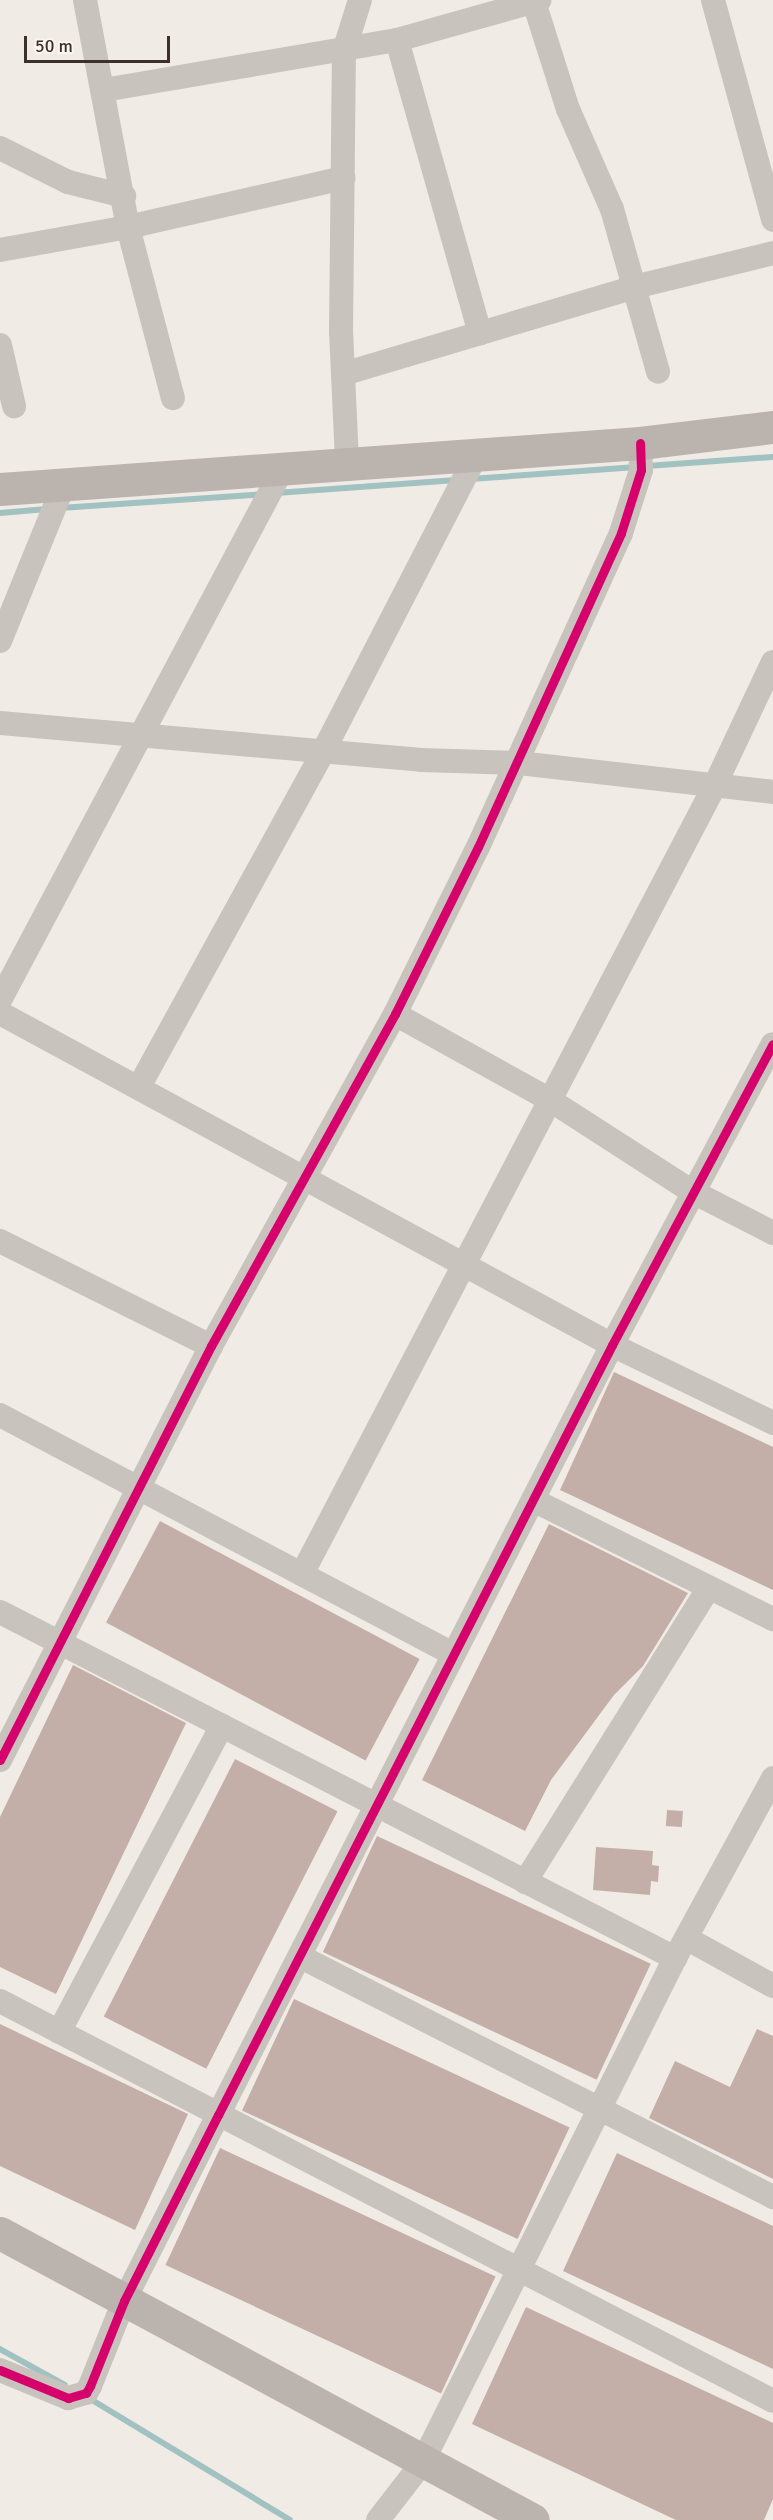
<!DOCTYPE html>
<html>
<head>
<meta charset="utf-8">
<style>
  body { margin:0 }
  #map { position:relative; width:773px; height:2520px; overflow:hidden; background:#f0ebe5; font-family:Signika,sans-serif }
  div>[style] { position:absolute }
  .stream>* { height:6px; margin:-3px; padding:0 3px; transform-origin:3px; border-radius:3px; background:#a1c2c1 }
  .building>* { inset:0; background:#c3afa7; transform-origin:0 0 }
  .street>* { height:24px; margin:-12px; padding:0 12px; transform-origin:12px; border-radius:12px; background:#c9c3be }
  .secondary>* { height:33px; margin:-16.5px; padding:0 16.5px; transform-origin:16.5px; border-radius:16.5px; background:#bab3ae }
  .cycleway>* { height:9px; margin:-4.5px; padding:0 4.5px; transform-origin:4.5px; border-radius:4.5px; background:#d6006c }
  span { translate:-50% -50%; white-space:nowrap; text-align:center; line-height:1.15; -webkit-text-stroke:4.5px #fbf5ee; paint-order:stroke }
  .scale { position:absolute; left:24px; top:36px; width:146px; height:27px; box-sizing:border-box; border:3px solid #3b302b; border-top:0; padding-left:8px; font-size:18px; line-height:21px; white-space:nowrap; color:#3b302b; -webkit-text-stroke:4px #fbf5ee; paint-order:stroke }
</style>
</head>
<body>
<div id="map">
  <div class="stream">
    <div style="left:647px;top:466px;width:126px;rotate:-4.1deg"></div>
    <div style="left:470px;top:479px;width:167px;rotate:-4.1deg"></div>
    <div style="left:276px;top:493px;width:181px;rotate:-4.1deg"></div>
    <div style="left:60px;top:508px;width:203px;rotate:-3.9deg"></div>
    <div style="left:0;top:513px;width:47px;rotate:-4.9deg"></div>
    <div style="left:0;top:2349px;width:74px;rotate:29deg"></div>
    <div style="left:87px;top:2397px;width:237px;rotate:31.2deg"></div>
  </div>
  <div class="building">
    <div style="clip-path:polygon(614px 1372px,773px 1447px,773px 1590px,560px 1490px)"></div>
    <div style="left:160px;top:1521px;width:294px;height:115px;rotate:28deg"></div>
    <div style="clip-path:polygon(549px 1524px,688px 1593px,643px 1666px,614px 1695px,551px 1780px,525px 1831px,422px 1780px)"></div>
    <div style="clip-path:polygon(73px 1665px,186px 1723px,56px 1994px,0 1967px,0 1817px)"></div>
    <div style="left:235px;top:1759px;width:115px;height:289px;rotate:27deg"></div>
    <div style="left:667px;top:1810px;width:16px;height:16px;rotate:4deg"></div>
    <div style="left:377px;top:1836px;width:302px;height:128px;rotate:25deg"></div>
    <div style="clip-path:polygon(596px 1847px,653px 1851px,652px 1865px,659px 1866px,658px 1882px,651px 1881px,650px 1895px,593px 1890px)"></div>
    <div style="left:294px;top:1999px;width:304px;height:123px;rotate:25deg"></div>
    <div style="clip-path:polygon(0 2024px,188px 2114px,135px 2230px,0 2166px)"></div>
    <div style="clip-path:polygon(757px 2029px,773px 2036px,773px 2179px,649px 2118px,675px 2061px,730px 2087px)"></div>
    <div style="left:220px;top:2148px;width:304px;height:129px;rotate:25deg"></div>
    <div style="clip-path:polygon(617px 2153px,773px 2226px,773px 2369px,563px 2271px)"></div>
    <div style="clip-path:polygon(526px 2307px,773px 2423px,773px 2499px,764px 2520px,676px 2520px,472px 2424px)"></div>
  </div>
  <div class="street">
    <div style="left:85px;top:0;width:231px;rotate:79.3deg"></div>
    <div style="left:128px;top:227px;width:177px;rotate:75.3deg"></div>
    <div style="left:713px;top:0;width:228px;rotate:74.7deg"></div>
    <div style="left:534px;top:2px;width:112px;rotate:72.4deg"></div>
    <div style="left:568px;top:109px;width:109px;rotate:66.3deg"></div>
    <div style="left:612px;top:209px;width:169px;rotate:74.2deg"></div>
    <div style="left:397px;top:40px;width:305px;rotate:74.2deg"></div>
    <div style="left:104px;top:90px;width:297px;rotate:-9.7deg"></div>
    <div style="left:397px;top:40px;width:148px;rotate:-15.7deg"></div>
    <div style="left:0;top:148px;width:76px;rotate:26.6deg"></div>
    <div style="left:68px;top:182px;width:58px;rotate:14deg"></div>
    <div style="left:0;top:250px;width:130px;rotate:-10.2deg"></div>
    <div style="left:128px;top:227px;width:221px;rotate:-12.8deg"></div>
    <div style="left:0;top:345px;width:63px;rotate:77.1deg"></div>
    <div style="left:343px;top:374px;width:304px;rotate:-16.6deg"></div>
    <div style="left:634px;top:287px;width:143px;rotate:-13.7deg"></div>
    <div style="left:347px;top:462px;width:130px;rotate:-92.6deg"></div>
    <div style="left:341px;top:332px;width:281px;rotate:-89.4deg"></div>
    <div style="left:344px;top:51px;width:53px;rotate:-72.6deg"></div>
    <div style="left:0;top:641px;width:170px;rotate:-67.8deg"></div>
    <div style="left:0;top:723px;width:423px;rotate:5deg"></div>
    <div style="left:421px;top:760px;width:98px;rotate:1.8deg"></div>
    <div style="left:519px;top:763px;width:256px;rotate:6.5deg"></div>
    <div style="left:0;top:1000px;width:603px;rotate:-61.99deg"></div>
    <div style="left:0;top:1013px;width:696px;rotate:28.48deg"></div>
    <div style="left:612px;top:1345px;width:179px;rotate:25.8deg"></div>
    <div style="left:395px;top:1014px;width:177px;rotate:29deg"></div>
    <div style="left:550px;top:1100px;width:170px;rotate:32.8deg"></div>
    <div style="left:693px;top:1192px;width:90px;rotate:27.1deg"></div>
    <div style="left:140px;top:1085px;width:382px;rotate:-61.2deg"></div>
    <div style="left:324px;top:750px;width:336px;rotate:-62.7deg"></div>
    <div style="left:0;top:1241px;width:236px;rotate:26.5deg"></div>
    <div style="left:0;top:1415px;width:512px;rotate:27.82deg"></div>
    <div style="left:533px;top:1500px;width:268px;rotate:26.4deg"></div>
    <div style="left:302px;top:1574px;width:891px;rotate:-62.37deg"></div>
    <div style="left:715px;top:785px;width:136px;rotate:-64.8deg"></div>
    <div style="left:0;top:1612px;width:759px;rotate:27.14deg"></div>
    <div style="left:0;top:1760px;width:465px;rotate:-63deg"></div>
    <div style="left:211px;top:1346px;width:380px;rotate:-61deg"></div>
    <div style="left:395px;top:1014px;width:186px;rotate:-63.6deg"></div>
    <div style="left:478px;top:847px;width:345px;rotate:-65.5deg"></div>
    <div style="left:621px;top:533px;width:66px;rotate:-72.4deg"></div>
    <div style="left:641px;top:470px;width:27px;rotate:-92deg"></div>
    <div style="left:525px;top:1882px;width:347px;rotate:-58deg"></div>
    <div style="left:686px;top:1938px;width:99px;rotate:28.9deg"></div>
    <div style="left:301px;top:1957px;width:530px;rotate:26.95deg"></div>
    <div style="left:0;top:2001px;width:870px;rotate:27.36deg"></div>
    <div style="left:59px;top:2032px;width:347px;rotate:-62deg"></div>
    <div style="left:0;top:2370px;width:74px;rotate:22.4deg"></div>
    <div style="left:68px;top:2398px;width:19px;rotate:-16deg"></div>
    <div style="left:86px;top:2393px;width:8px;rotate:-60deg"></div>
    <div style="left:90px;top:2386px;width:92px;rotate:-68.2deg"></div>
    <div style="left:124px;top:2301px;width:208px;rotate:-63.2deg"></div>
    <div style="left:218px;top:2115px;width:865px;rotate:-62.9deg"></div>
    <div style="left:612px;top:1345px;width:341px;rotate:-61.9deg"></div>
    <div style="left:378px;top:2520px;width:72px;rotate:-52.3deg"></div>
    <div style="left:422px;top:2463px;width:565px;rotate:-63.39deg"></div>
    <div style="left:675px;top:1958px;width:205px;rotate:-61.4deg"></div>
  </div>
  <div class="secondary">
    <div style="left:0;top:489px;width:642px;rotate:-4.11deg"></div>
    <div style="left:640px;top:443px;width:134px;rotate:-6.9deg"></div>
    <div style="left:0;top:2233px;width:605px;rotate:28.3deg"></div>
  </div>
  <div class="cycleway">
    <div style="left:0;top:1760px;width:465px;rotate:-63deg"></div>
    <div style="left:211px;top:1346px;width:380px;rotate:-61deg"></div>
    <div style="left:395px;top:1014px;width:186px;rotate:-63.6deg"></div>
    <div style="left:478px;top:847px;width:345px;rotate:-65.5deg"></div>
    <div style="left:621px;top:533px;width:66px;rotate:-72.4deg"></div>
    <div style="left:641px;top:470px;width:27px;rotate:-92deg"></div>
    <div style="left:0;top:2370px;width:74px;rotate:22.4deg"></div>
    <div style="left:68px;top:2398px;width:19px;rotate:-16deg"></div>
    <div style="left:86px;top:2393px;width:8px;rotate:-60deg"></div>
    <div style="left:90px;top:2386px;width:92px;rotate:-68.2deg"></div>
    <div style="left:124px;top:2301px;width:208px;rotate:-63.2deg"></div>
    <div style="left:218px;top:2115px;width:865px;rotate:-62.9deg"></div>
    <div style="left:612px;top:1345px;width:341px;rotate:-61.9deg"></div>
  </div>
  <div class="scale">50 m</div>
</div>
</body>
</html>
